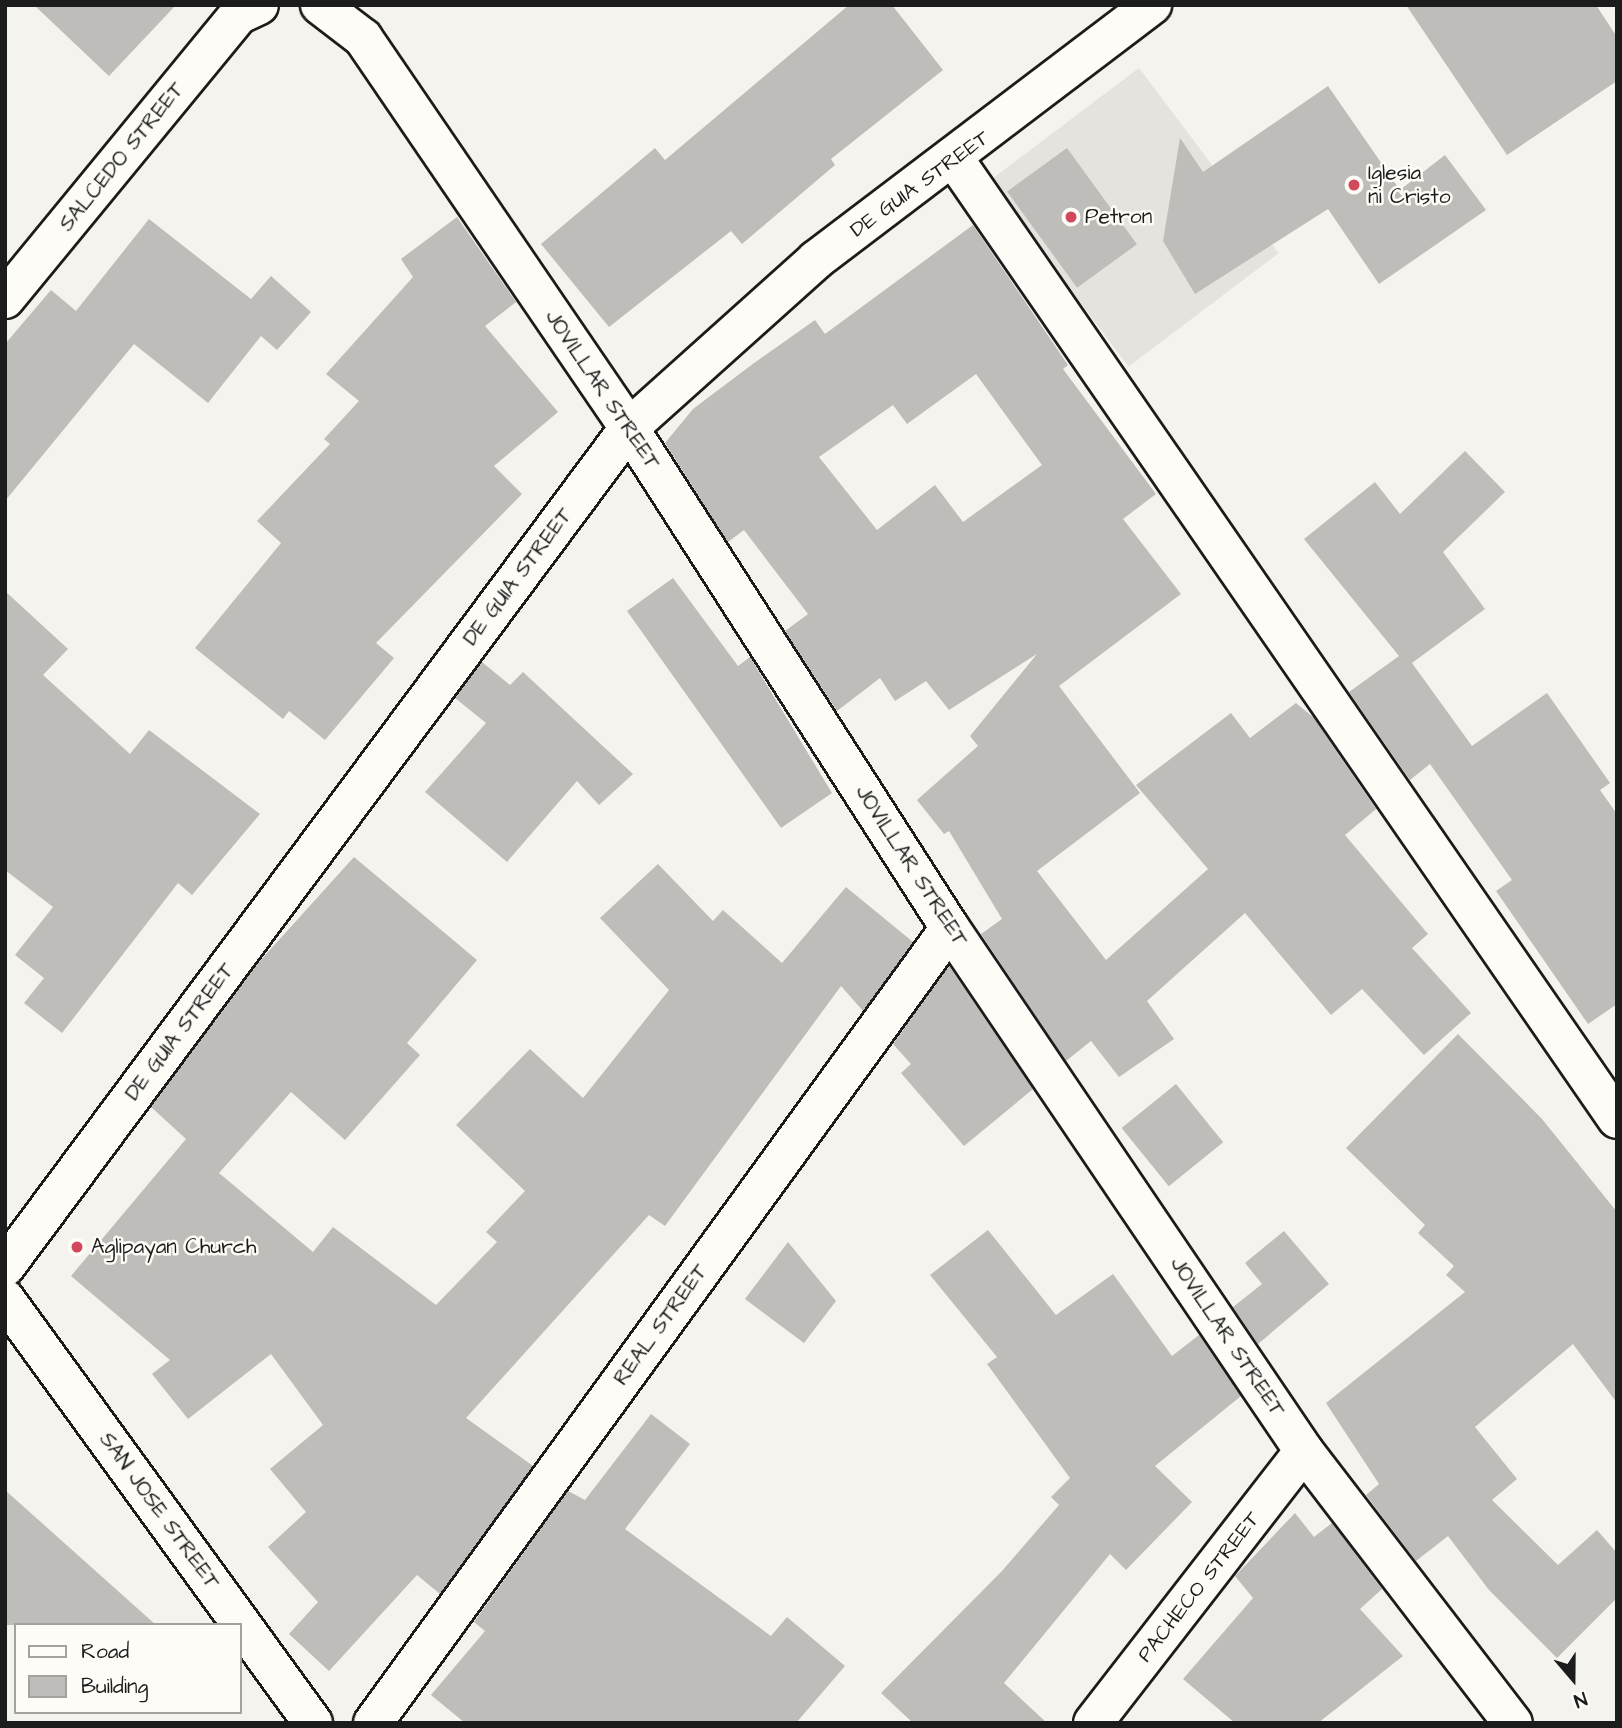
<!DOCTYPE html>
<html>
<head>
<meta charset="utf-8">
<style>
  body { margin:0 }
  #map { position:relative; width:1622px; height:1728px; overflow:hidden; background:#f4f3ee; font-family:"Architects Daughter",sans-serif }
  div>[style] { position:absolute }
  .built>* { inset:0; background:#e4e3de; transform-origin:0 0 }
  .building>* { inset:0; background:#bebdba; transform-origin:0 0 }
  .roads { filter:drop-shadow(2px 0 #1c1c1c) drop-shadow(-2px 0 #1c1c1c) drop-shadow(0 2px #1c1c1c) drop-shadow(0 -2px #1c1c1c) }
  .street>* { height:38px; margin:-19px; padding:0 19px; transform-origin:19px; border-radius:19px; background:#fdfcf7 }
  .secondary>* { height:38px; margin:-19px; padding:0 19px; transform-origin:19px; border-radius:19px; background:#fdfcf7 }
  .dots>* { width:19px; height:19px; translate:-50% -50%; box-sizing:border-box; border:4px solid #fdfcf7; border-radius:50% }
  span { translate:-50% -50%; white-space:nowrap; text-align:center; line-height:1.15; -webkit-text-stroke:5px #fdfcf7; paint-order:stroke }
  .street-label { font-size:21px; color:#1c1c1c }
  .poi-label { font-size:21px; color:#1c1c1c }
  .left { translate:0 -50%; text-align:left }
  .frame { position:absolute; inset:0; border:7px solid #1c1c1c; pointer-events:none }
  .legend { position:absolute; left:14px; top:1623px; width:228px; height:91px; box-sizing:border-box; background:#fdfcf7; border:2px solid #a3a29f; margin:0; padding:9px 12px; list-style:none; font-size:21px; color:#1c1c1c }
  .legend li { display:flex; align-items:center; gap:14px; height:35px }
  .legend b { width:35px; border:2px solid #a3a29f }
  .north { position:absolute; left:1538px; top:1644px; width:70px; height:70px; -webkit-text-stroke:5px #fdfcf7; paint-order:stroke; rotate:160deg; font-size:19px; font-weight:700; line-height:28px; text-align:center; color:#1c1c1c }
  .north::after { content:''; display:block; margin:auto; width:24px; height:32px; background:#1c1c1c; clip-path:polygon(50% 0,100% 100%,50% 72%,0 100%) }
</style>
</head>
<body>
<div id="map">
  <div class="built">
    <div style="left:1139px;top:68px;width:232px;height:188px;rotate:53deg"></div>
  </div>
  <div class="building">
    <div style="clip-path:polygon(34px 5px,176px 5px,109px 76px)"></div>
    <div style="clip-path:polygon(849px 5px,892px 5px,943px 70px,831px 159px,835px 165px,742px 244px,731px 231px,609px 327px,541px 244px,655px 148px,665px 160px)"></div>
    <div style="clip-path:polygon(1406px 5px,1596px 5px,1617px 37px,1617px 81px,1507px 155px)"></div>
    <div style="clip-path:polygon(1328px 86px,1400px 190px,1445px 155px,1486px 210px,1379px 284px,1328px 209px,1195px 294px,1163px 241px,1180px 138px,1203px 172px)"></div>
    <div style="left:1067px;top:148px;width:119px;height:74px;rotate:54deg"></div>
    <div style="clip-path:polygon(457px 217px,516px 302px,485px 326px,558px 412px,494px 466px,522px 494px,376px 643px,394px 658px,325px 740px,289px 711px,283px 719px,195px 648px,281px 543px,257px 521px,330px 444px,324px 439px,359px 401px,326px 374px,413px 277px,401px 259px)"></div>
    <div style="clip-path:polygon(149px 219px,251px 299px,271px 276px,311px 312px,277px 350px,261px 336px,208px 403px,134px 344px,5px 501px,5px 344px,51px 290px,76px 311px)"></div>
    <div style="clip-path:polygon(evenodd,973px 225px,1068px 365px,1063px 369px,1156px 494px,1123px 519px,1181px 594px,1059px 686px,1140px 793px,1037px 871px,1106px 960px,1208px 869px,1136px 785px,1231px 713px,1250px 738px,1296px 703px,1313px 717px,1376px 809px,1345px 835px,1428px 934px,1412px 948px,1471px 1013px,1424px 1055px,1362px 989px,1331px 1015px,1245px 913px,1147px 1001px,1174px 1039px,1119px 1077px,1091px 1041px,1066px 1061px,981px 934px,1002px 919px,949px 831px,944px 834px,917px 800px,978px 746px,970px 736px,1037px 654px,949px 710px,926px 681px,895px 701px,880px 678px,837px 711px,785px 631px,808px 614px,744px 530px,728px 542px,665px 443px,693px 409px,750px 366px,815px 320px,825px 334px,973px 225px,976px 374px,1042px 465px,963px 522px,935px 485px,877px 530px,819px 457px,893px 405px,907px 424px,976px 374px)"></div>
    <div style="clip-path:polygon(1465px 451px,1505px 492px,1443px 552px,1485px 609px,1412px 663px,1472px 746px,1547px 693px,1610px 783px,1600px 790px,1617px 814px,1617px 1004px,1588px 1024px,1496px 891px,1512px 880px,1430px 764px,1410px 780px,1349px 692px,1399px 656px,1304px 539px,1375px 482px,1400px 514px)"></div>
    <div style="clip-path:polygon(673px 578px,738px 666px,750px 657px,832px 793px,781px 828px,627px 611px)"></div>
    <div style="clip-path:polygon(5px 591px,68px 649px,43px 675px,130px 754px,149px 730px,260px 814px,192px 895px,178px 883px,62px 1033px,24px 1003px,44px 978px,15px 955px,53px 907px,5px 870px)"></div>
    <div style="clip-path:polygon(482px 662px,510px 685px,523px 672px,633px 774px,599px 805px,577px 781px,507px 862px,425px 792px,486px 723px,455px 698px)"></div>
    <div style="clip-path:polygon(354px 857px,477px 960px,407px 1043px,420px 1055px,345px 1140px,291px 1092px,219px 1173px,313px 1252px,333px 1227px,436px 1305px,497px 1242px,486px 1232px,525px 1191px,456px 1125px,530px 1049px,583px 1098px,669px 990px,600px 918px,658px 864px,713px 921px,723px 910px,782px 963px,846px 887px,913px 942px,863px 1011px,841px 986px,665px 1226px,649px 1215px,466px 1418px,533px 1466px,440px 1594px,417px 1575px,329px 1671px,289px 1634px,318px 1602px,268px 1547px,306px 1512px,270px 1469px,323px 1425px,271px 1354px,188px 1419px,152px 1374px,170px 1360px,71px 1276px,186px 1139px,151px 1107px,259px 962px)"></div>
    <div style="clip-path:polygon(949px 966px,1033px 1089px,964px 1146px,901px 1073px,911px 1064px,893px 1044px)"></div>
    <div style="clip-path:polygon(1458px 1034px,1542px 1119px,1617px 1212px,1617px 1403px,1573px 1344px,1475px 1427px,1517px 1479px,1492px 1500px,1558px 1565px,1597px 1530px,1617px 1553px,1617px 1598px,1557px 1658px,1489px 1590px,1448px 1536px,1416px 1561px,1366px 1495px,1379px 1484px,1326px 1403px,1465px 1292px,1446px 1275px,1454px 1266px,1418px 1233px,1425px 1225px,1346px 1148px)"></div>
    <div style="left:1176px;top:1084px;width:75px;height:70px;rotate:51deg"></div>
    <div style="clip-path:polygon(988px 1230px,1056px 1315px,1113px 1274px,1172px 1356px,1199px 1335px,1241px 1396px,1155px 1466px,1192px 1502px,1126px 1570px,1110px 1554px,1004px 1683px,1047px 1723px,913px 1723px,881px 1693px,1002px 1571px,1059px 1505px,1051px 1497px,1070px 1478px,987px 1364px,997px 1357px,930px 1275px)"></div>
    <div style="clip-path:polygon(1284px 1231px,1329px 1284px,1258px 1344px,1233px 1307px,1262px 1284px,1245px 1263px)"></div>
    <div style="clip-path:polygon(788px 1242px,836px 1301px,804px 1343px,745px 1299px)"></div>
    <div style="clip-path:polygon(651px 1414px,690px 1444px,625px 1529px,771px 1636px,787px 1617px,845px 1666px,796px 1723px,465px 1723px,431px 1695px,485px 1631px,474px 1622px,568px 1491px,585px 1500px)"></div>
    <div style="clip-path:polygon(5px 1490px,156px 1625px,5px 1625px)"></div>
    <div style="clip-path:polygon(1295px 1513px,1314px 1537px,1332px 1523px,1382px 1589px,1360px 1609px,1403px 1656px,1318px 1723px,1235px 1723px,1183px 1679px,1253px 1598px,1235px 1576px)"></div>
  </div>
  <div class="roads">
    <div class="street">
      <div style="left:320px;top:5px;width:54px;rotate:37.5deg"></div>
      <div style="left:363px;top:38px;width:472px;rotate:55.7deg"></div>
      <div style="left:629px;top:428px;width:594px;rotate:57.3deg"></div>
      <div style="left:950px;top:928px;width:632px;rotate:55.91deg"></div>
      <div style="left:1304px;top:1451px;width:343px;rotate:52.5deg"></div>
      <div style="left:955px;top:160px;width:1165px;rotate:55.38deg"></div>
      <div style="left:5px;top:299px;width:367px;rotate:-50.6deg"></div>
      <div style="left:238px;top:15px;width:23px;rotate:-25deg"></div>
      <div style="left:373px;top:1723px;width:982px;rotate:-54.03deg"></div>
      <div style="left:1093px;top:1723px;width:344px;rotate:-52.2deg"></div>
    </div>
    <div class="secondary">
      <div style="left:5px;top:1267px;width:1046px;rotate:-53.36deg"></div>
      <div style="left:629px;top:428px;width:251px;rotate:-41.9deg"></div>
      <div style="left:816px;top:260px;width:422px;rotate:-37.2deg"></div>
      <div style="left:5px;top:1299px;width:524px;rotate:54deg"></div>
    </div>
  </div>
  <div class="dots">
    <div style="left:1354px;top:185px;background:#d1495b"></div>
    <div style="left:1071px;top:217px;background:#d1495b"></div>
    <div style="left:77px;top:1247px;background:#d1495b"></div>
  </div>
  <div class="street-label">
    <span style="left:122px;top:157px;rotate:-51deg">SALCEDO STREET</span>
    <span style="left:920px;top:184px;rotate:-36deg">DE GUIA STREET</span>
    <span style="left:602px;top:390px;rotate:56deg">JOVILLAR STREET</span>
    <span style="left:518px;top:577px;rotate:-53deg">DE GUIA STREET</span>
    <span style="left:911px;top:866px;rotate:57deg">JOVILLAR STREET</span>
    <span style="left:180px;top:1032px;rotate:-53deg">DE GUIA STREET</span>
    <span style="left:661px;top:1325px;rotate:-54deg">REAL STREET</span>
    <span style="left:1227px;top:1337px;rotate:56deg">JOVILLAR STREET</span>
    <span style="left:159px;top:1511px;rotate:54deg">SAN JOSE STREET</span>
    <span style="left:1199px;top:1587px;rotate:-52deg">PACHECO STREET</span>
  </div>
  <div class="poi-label">
    <span class="left" style="left:1368px;top:185px">Iglesia<br>ni Cristo</span>
    <span class="left" style="left:1085px;top:217px">Petron</span>
    <span class="left" style="left:91px;top:1247px">Aglipayan Church</span>
  </div>
  <div class="frame"></div>
  <ul class="legend">
  <li><b style="height:9px;background:#fdfcf7"></b>Road</li>
  <li><b style="height:19px;background:#bebdba"></b>Building</li>
  </ul>
  <div class="north">N</div>
</div>
</body>
</html>
